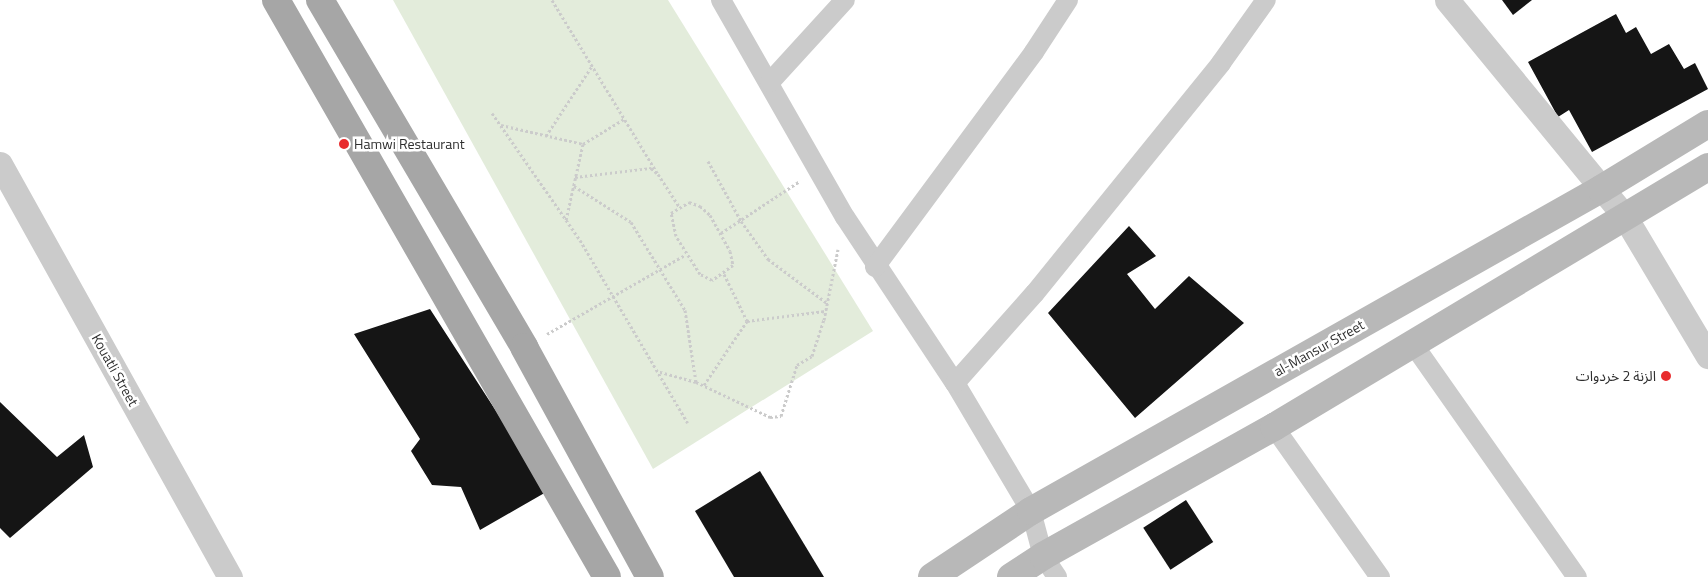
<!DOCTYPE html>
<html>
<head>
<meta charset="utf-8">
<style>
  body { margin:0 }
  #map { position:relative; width:1708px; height:577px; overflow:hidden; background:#fff; font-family:"Titillium Web","Noto Sans Arabic",sans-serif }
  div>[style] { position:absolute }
  .green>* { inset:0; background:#e3ecdb }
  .building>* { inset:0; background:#151515; transform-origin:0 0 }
  .path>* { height:3px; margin-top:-1.5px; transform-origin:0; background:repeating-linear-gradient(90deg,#cbcbcb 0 2.5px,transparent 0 5px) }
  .minor>* { height:20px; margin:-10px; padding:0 10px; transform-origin:10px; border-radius:10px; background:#cbcbcb }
  .tertiary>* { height:25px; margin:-12.5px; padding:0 12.5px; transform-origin:12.5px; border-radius:12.5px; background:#cbcbcb }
  .secondary>* { height:28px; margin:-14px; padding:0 14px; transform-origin:14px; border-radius:14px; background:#b8b8b8 }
  .primary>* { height:28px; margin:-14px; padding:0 14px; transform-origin:14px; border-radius:14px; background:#a6a6a6 }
  .dots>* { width:14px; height:14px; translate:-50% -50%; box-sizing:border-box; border:2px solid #fff; border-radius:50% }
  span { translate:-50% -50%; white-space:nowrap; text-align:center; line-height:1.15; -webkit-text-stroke:5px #fff; paint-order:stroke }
  .poi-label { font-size:14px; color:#2e2e2e }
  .left { translate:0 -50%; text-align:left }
  .right { translate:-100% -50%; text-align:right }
  .street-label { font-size:14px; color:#2e2e2e }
</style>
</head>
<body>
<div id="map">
  <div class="green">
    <div style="clip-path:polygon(393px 0,668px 0,873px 331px,653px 469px)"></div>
  </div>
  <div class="building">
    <div style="clip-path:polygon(1502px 0,1532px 0,1513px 15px)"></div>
    <div style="clip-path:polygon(1616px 14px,1626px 33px,1636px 27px,1651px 54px,1669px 44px,1684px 69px,1695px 63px,1708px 89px,1592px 152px,1569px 110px,1558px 117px,1528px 62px)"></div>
    <div style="clip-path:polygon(1129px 226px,1156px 256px,1127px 274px,1155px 309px,1189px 276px,1244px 323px,1135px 418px,1048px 313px)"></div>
    <div style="clip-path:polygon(430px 309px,548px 491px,480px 530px,461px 487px,432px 485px,411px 451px,420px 439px,354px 334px)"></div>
    <div style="clip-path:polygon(0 402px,57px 457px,84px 435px,93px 467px,10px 538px,0 528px)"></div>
    <div style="clip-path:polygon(760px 471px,824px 577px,734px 577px,695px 511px)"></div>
    <div style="left:1186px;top:500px;width:50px;height:51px;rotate:57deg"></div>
  </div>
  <div class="path">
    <div style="left:552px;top:0;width:204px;rotate:58.7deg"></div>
    <div style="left:492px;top:113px;width:155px;rotate:55.3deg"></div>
    <div style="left:580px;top:240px;width:212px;rotate:59.5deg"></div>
    <div style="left:501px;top:125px;width:84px;rotate:13deg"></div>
    <div style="left:583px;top:144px;width:78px;rotate:102.6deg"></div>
    <div style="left:546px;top:136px;width:84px;rotate:-56.7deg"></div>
    <div style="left:583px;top:144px;width:48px;rotate:-31.4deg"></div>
    <div style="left:708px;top:161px;width:68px;rotate:61.2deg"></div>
    <div style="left:741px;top:221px;width:47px;rotate:54.6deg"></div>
    <div style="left:768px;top:259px;width:74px;rotate:36.7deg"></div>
    <div style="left:575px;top:177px;width:77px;rotate:-6.8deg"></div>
    <div style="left:651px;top:168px;width:9px;rotate:41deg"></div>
    <div style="left:658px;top:174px;width:38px;rotate:57deg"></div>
    <div style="left:574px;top:186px;width:67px;rotate:32.3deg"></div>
    <div style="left:631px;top:222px;width:103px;rotate:58.5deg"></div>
    <div style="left:685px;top:310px;width:73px;rotate:81.3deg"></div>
    <div style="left:696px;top:382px;width:41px;rotate:-164.2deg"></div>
    <div style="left:689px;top:202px;width:12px;rotate:20deg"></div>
    <div style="left:700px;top:206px;width:13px;rotate:42deg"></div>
    <div style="left:710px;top:215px;width:41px;rotate:60.9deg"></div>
    <div style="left:730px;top:251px;width:14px;rotate:78deg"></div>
    <div style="left:733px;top:265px;width:26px;rotate:144deg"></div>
    <div style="left:712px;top:280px;width:13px;rotate:-153deg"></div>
    <div style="left:700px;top:274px;width:45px;rotate:-122.3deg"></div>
    <div style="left:676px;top:236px;width:24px;rotate:-102deg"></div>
    <div style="left:671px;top:213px;width:21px;rotate:-31deg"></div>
    <div style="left:721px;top:233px;width:95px;rotate:-33.4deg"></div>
    <div style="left:724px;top:274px;width:52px;rotate:63.9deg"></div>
    <div style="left:547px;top:334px;width:159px;rotate:-29.8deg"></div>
    <div style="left:696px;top:382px;width:82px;rotate:25.3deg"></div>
    <div style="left:770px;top:417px;width:11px;rotate:-5deg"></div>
    <div style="left:781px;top:416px;width:53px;rotate:-72.6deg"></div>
    <div style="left:797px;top:365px;width:17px;rotate:-31deg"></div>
    <div style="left:812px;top:356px;width:38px;rotate:-72deg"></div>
    <div style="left:824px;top:320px;width:72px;rotate:-78.8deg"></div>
    <div style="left:704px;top:385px;width:77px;rotate:-56.1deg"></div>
    <div style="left:747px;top:321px;width:79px;rotate:-7.3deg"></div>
  </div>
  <div class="minor">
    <div style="left:721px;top:0;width:250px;rotate:60.3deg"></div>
    <div style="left:845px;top:217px;width:199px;rotate:56.5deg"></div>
    <div style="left:955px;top:383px;width:149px;rotate:59.3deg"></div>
    <div style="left:1031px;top:511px;width:47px;rotate:75.1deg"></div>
    <div style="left:1043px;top:556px;width:25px;rotate:56deg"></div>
    <div style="left:770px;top:82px;width:111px;rotate:-47.6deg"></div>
    <div style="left:875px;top:267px;width:267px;rotate:-53.5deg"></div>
    <div style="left:1034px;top:52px;width:62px;rotate:-56.8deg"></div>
    <div style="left:1413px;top:344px;width:285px;rotate:54.9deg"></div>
    <div style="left:955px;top:383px;width:120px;rotate:-48.4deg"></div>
    <div style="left:1035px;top:293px;width:296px;rotate:-51deg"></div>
    <div style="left:1221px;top:63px;width:77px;rotate:-54.5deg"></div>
    <div style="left:1274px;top:427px;width:184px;rotate:54.8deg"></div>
  </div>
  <div class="tertiary">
    <div style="left:1447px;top:0;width:281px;rotate:50.6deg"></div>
    <div style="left:1625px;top:217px;width:162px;rotate:59.2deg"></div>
    <div style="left:0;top:164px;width:473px;rotate:60.9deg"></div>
  </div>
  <div class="secondary">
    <div style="left:932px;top:577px;width:119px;rotate:-33.7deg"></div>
    <div style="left:1031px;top:511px;width:655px;rotate:-29.46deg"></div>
    <div style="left:1601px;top:189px;width:125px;rotate:-31.3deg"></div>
    <div style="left:1011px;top:577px;width:38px;rotate:-33deg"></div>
    <div style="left:1043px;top:556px;width:265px;rotate:-29.2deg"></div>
    <div style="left:1274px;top:427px;width:506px;rotate:-30.92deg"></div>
  </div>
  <div class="primary">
    <div style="left:276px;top:0;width:665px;rotate:60.16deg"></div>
    <div style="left:320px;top:0;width:403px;rotate:59.5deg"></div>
    <div style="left:524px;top:347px;width:262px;rotate:61.3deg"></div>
  </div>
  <div class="dots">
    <div style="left:344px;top:144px;background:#e82c2e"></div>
    <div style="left:1666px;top:376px;background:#e82c2e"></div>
  </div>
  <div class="poi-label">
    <span class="left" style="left:354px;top:144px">Hamwi Restaurant</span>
    <span class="right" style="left:1656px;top:376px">الزنة 2 خردوات</span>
  </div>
  <div class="street-label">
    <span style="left:1319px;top:348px;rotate:-29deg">al-Mansur Street</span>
    <span style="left:115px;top:370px;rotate:61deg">Kouatli Street</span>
  </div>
</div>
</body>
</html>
